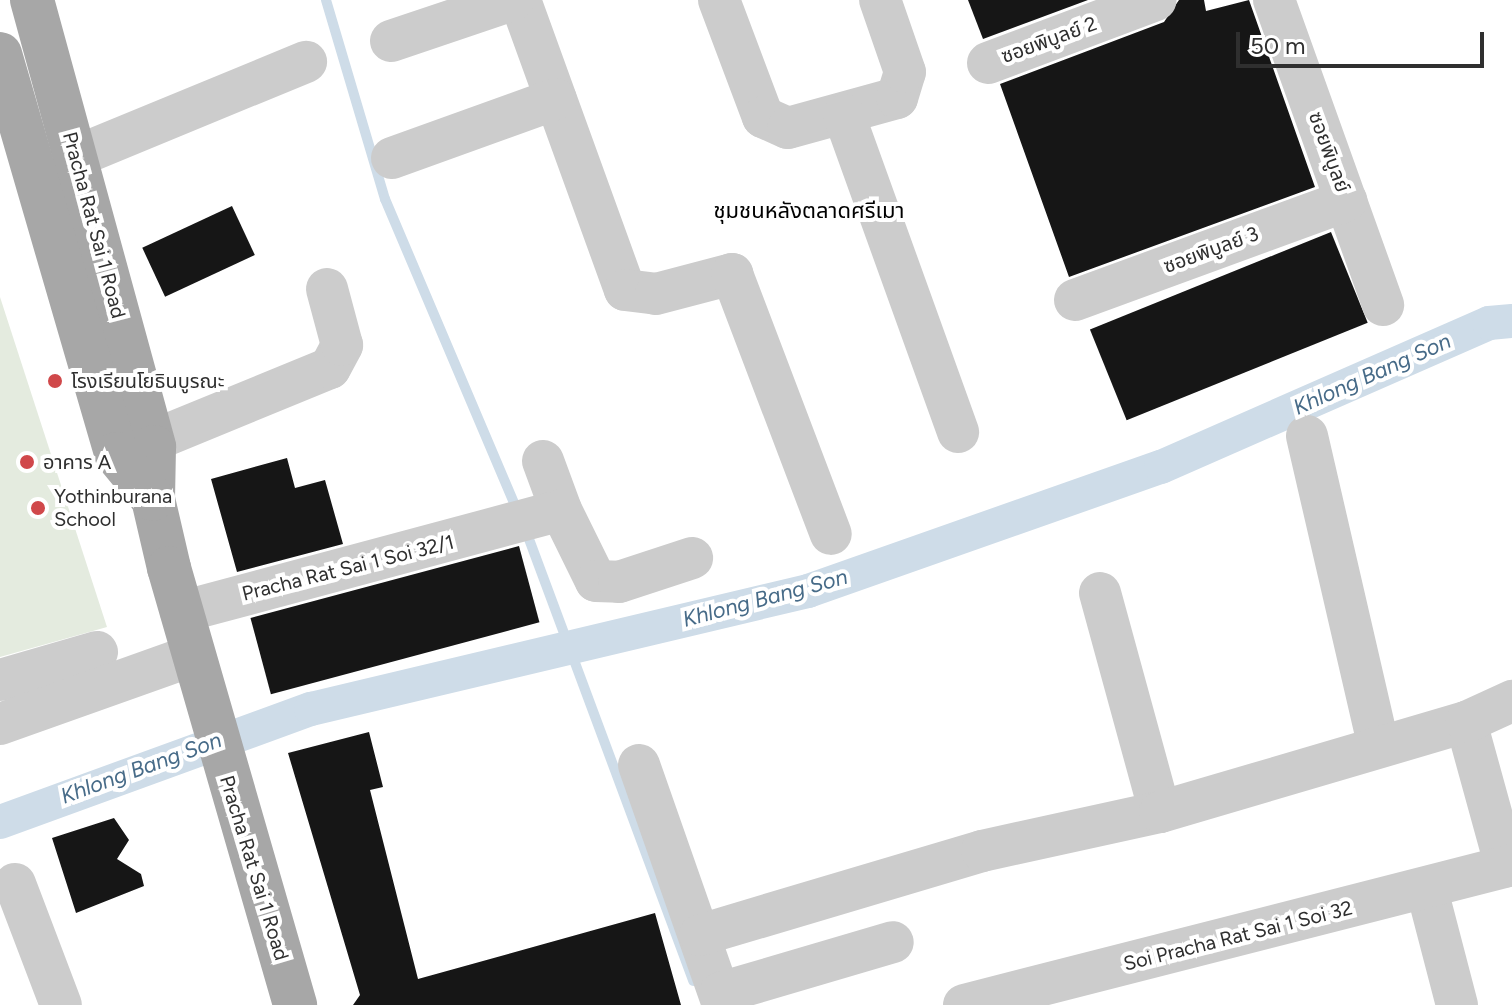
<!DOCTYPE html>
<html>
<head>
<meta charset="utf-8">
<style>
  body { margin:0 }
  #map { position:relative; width:1512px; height:1005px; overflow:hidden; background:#fff; font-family:Figtree,"Noto Sans Thai",sans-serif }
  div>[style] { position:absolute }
  .green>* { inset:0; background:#e4ebdf }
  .stream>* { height:10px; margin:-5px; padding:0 5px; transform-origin:5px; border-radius:5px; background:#cedce8 }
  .canal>* { height:34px; margin:-17px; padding:0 17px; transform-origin:17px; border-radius:17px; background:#cedce8 }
  .building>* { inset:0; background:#161616; transform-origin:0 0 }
  .minor>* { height:42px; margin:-21px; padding:0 21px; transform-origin:21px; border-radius:21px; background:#ccc }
  .major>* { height:44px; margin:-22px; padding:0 22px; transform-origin:22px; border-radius:22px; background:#a7a7a7 }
  .dots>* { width:22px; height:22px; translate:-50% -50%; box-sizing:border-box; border:4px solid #fff; border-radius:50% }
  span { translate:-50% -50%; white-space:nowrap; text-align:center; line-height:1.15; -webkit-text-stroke:8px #fff; paint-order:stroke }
  .street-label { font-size:20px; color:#2f2f2f }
  .poi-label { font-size:20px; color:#2f2f2f }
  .left { translate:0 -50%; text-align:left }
  .neighbourhood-label { font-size:22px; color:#000 }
  .water-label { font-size:22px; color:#476b88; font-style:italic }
  .scale { position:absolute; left:1236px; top:32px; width:248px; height:36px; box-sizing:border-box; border:4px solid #2f2f2f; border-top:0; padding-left:10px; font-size:24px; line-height:28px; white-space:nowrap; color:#2f2f2f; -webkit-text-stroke:6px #fff; paint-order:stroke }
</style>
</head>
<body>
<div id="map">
  <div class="green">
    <div style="clip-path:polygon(0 297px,107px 627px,0 657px)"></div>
  </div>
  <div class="stream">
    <div style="left:326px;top:0;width:208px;rotate:73.5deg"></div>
    <div style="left:385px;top:199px;width:340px;rotate:67deg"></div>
    <div style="left:526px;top:531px;width:480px;rotate:69.6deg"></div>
  </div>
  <div class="canal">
    <div style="left:0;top:822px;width:331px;rotate:-20deg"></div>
    <div style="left:311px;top:709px;width:511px;rotate:-13.36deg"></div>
    <div style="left:808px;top:591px;width:374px;rotate:-19.4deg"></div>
    <div style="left:1161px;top:467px;width:358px;rotate:-23.7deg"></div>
    <div style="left:1489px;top:323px;width:23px;rotate:-5deg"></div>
  </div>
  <div class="building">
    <div style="clip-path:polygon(968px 0,1088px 0,983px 39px)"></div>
    <div style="clip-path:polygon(1179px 0,1204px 0,1206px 11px,1249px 0,1315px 187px,1069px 277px,1000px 84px,1164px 22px)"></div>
    <div style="left:232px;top:206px;width:54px;height:99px;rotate:65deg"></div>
    <div style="left:1331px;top:232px;width:98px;height:260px;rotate:68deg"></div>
    <div style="clip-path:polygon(287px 458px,295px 488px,325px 480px,343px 544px,237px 572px,211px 479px)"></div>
    <div style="left:519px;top:546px;width:79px;height:278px;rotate:75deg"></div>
    <div style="clip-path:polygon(369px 732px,383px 787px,370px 790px,418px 979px,655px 913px,681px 1005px,353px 1005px,360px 995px,288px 753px)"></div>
    <div style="clip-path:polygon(114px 818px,129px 840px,117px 859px,141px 874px,144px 886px,76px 913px,52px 838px)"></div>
  </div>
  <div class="minor">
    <div style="left:520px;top:0;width:308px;rotate:70.1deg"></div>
    <div style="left:625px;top:290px;width:31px;rotate:7deg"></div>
    <div style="left:656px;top:294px;width:79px;rotate:-14.7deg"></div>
    <div style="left:732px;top:274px;width:278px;rotate:69.2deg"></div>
    <div style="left:719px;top:0;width:125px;rotate:69.4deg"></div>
    <div style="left:763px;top:117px;width:27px;rotate:24deg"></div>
    <div style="left:788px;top:128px;width:113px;rotate:-15.4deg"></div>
    <div style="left:897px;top:98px;width:27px;rotate:-73deg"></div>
    <div style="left:905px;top:72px;width:76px;rotate:-109.1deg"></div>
    <div style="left:1274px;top:0;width:324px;rotate:70.3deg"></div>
    <div style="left:391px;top:41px;width:129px;rotate:-18.6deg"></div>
    <div style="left:988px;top:63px;width:179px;rotate:-20.6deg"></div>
    <div style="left:844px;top:115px;width:337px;rotate:70.2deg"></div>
    <div style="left:75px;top:157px;width:250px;rotate:-22.4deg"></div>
    <div style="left:392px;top:158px;width:174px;rotate:-19.8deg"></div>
    <div style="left:1075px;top:300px;width:289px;rotate:-20.1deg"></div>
    <div style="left:1307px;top:436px;width:316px;rotate:77deg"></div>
    <div style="left:152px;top:441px;width:192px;rotate:-22.3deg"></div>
    <div style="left:330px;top:368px;width:26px;rotate:-62deg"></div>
    <div style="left:342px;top:345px;width:58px;rotate:-105deg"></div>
    <div style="left:543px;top:461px;width:52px;rotate:69.8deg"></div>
    <div style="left:1100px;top:593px;width:227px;rotate:74.7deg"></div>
    <div style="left:181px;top:612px;width:393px;rotate:-15deg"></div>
    <div style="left:561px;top:510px;width:79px;rotate:63.8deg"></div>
    <div style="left:596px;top:581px;width:23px;rotate:2deg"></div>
    <div style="left:619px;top:582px;width:77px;rotate:-18.2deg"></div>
    <div style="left:0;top:680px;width:101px;rotate:-16.1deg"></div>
    <div style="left:1466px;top:722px;width:150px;rotate:74.6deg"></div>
    <div style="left:0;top:724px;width:206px;rotate:-19.6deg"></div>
    <div style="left:639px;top:765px;width:254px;rotate:70.7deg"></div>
    <div style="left:15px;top:884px;width:129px;rotate:69.2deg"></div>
    <div style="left:1427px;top:890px;width:119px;rotate:75.4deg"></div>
    <div style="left:700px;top:935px;width:294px;rotate:-16.6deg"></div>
    <div style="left:982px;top:851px;width:182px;rotate:-12.4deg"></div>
    <div style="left:1160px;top:812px;width:319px;rotate:-16.4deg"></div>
    <div style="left:1466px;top:722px;width:51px;rotate:-24.5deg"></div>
    <div style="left:720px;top:993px;width:180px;rotate:-16.4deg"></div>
    <div style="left:964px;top:1005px;width:566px;rotate:-14.33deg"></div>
  </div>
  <div class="major">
    <div style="left:32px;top:0;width:463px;rotate:74.7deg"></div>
    <div style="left:154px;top:447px;width:52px;rotate:91.1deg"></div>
    <div style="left:153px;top:499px;width:71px;rotate:76.9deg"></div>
    <div style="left:169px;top:568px;width:455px;rotate:73.9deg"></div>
    <div style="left:0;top:54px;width:416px;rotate:73.8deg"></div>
    <div style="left:116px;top:454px;width:58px;rotate:50.6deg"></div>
  </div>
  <div class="dots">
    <div style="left:55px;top:381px;background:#d0484a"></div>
    <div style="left:27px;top:462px;background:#d0484a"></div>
    <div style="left:38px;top:508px;background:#d0484a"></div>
  </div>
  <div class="street-label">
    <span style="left:1049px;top:40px;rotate:-20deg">ซอยพิบูลย์ 2</span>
    <span style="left:1329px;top:152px;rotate:70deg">ซอยพิบูลย์</span>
    <span style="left:94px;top:225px;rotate:75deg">Pracha Rat Sai 1 Road</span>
    <span style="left:1211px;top:250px;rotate:-20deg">ซอยพิบูลย์ 3</span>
    <span style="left:348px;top:568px;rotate:-14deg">Pracha Rat Sai 1 Soi 32/1</span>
    <span style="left:254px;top:868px;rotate:73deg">Pracha Rat Sai 1 Road</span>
    <span style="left:1238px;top:936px;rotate:-14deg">Soi Pracha Rat Sai 1 Soi 32</span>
  </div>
  <div class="poi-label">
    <span class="left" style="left:71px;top:381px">โรงเรียนโยธินบูรณะ</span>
    <span class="left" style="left:43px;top:462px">อาคาร A</span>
    <span class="left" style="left:54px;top:508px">Yothinburana<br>School</span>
  </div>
  <div class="neighbourhood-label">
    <span style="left:809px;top:211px">ชุมชนหลังตลาดศรีเมา</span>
  </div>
  <div class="water-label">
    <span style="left:1372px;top:374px;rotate:-24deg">Khlong Bang Son</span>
    <span style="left:765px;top:598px;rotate:-15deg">Khlong Bang Son</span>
    <span style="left:141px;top:768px;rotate:-20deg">Khlong Bang Son</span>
  </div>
  <div class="scale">50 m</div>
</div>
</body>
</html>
